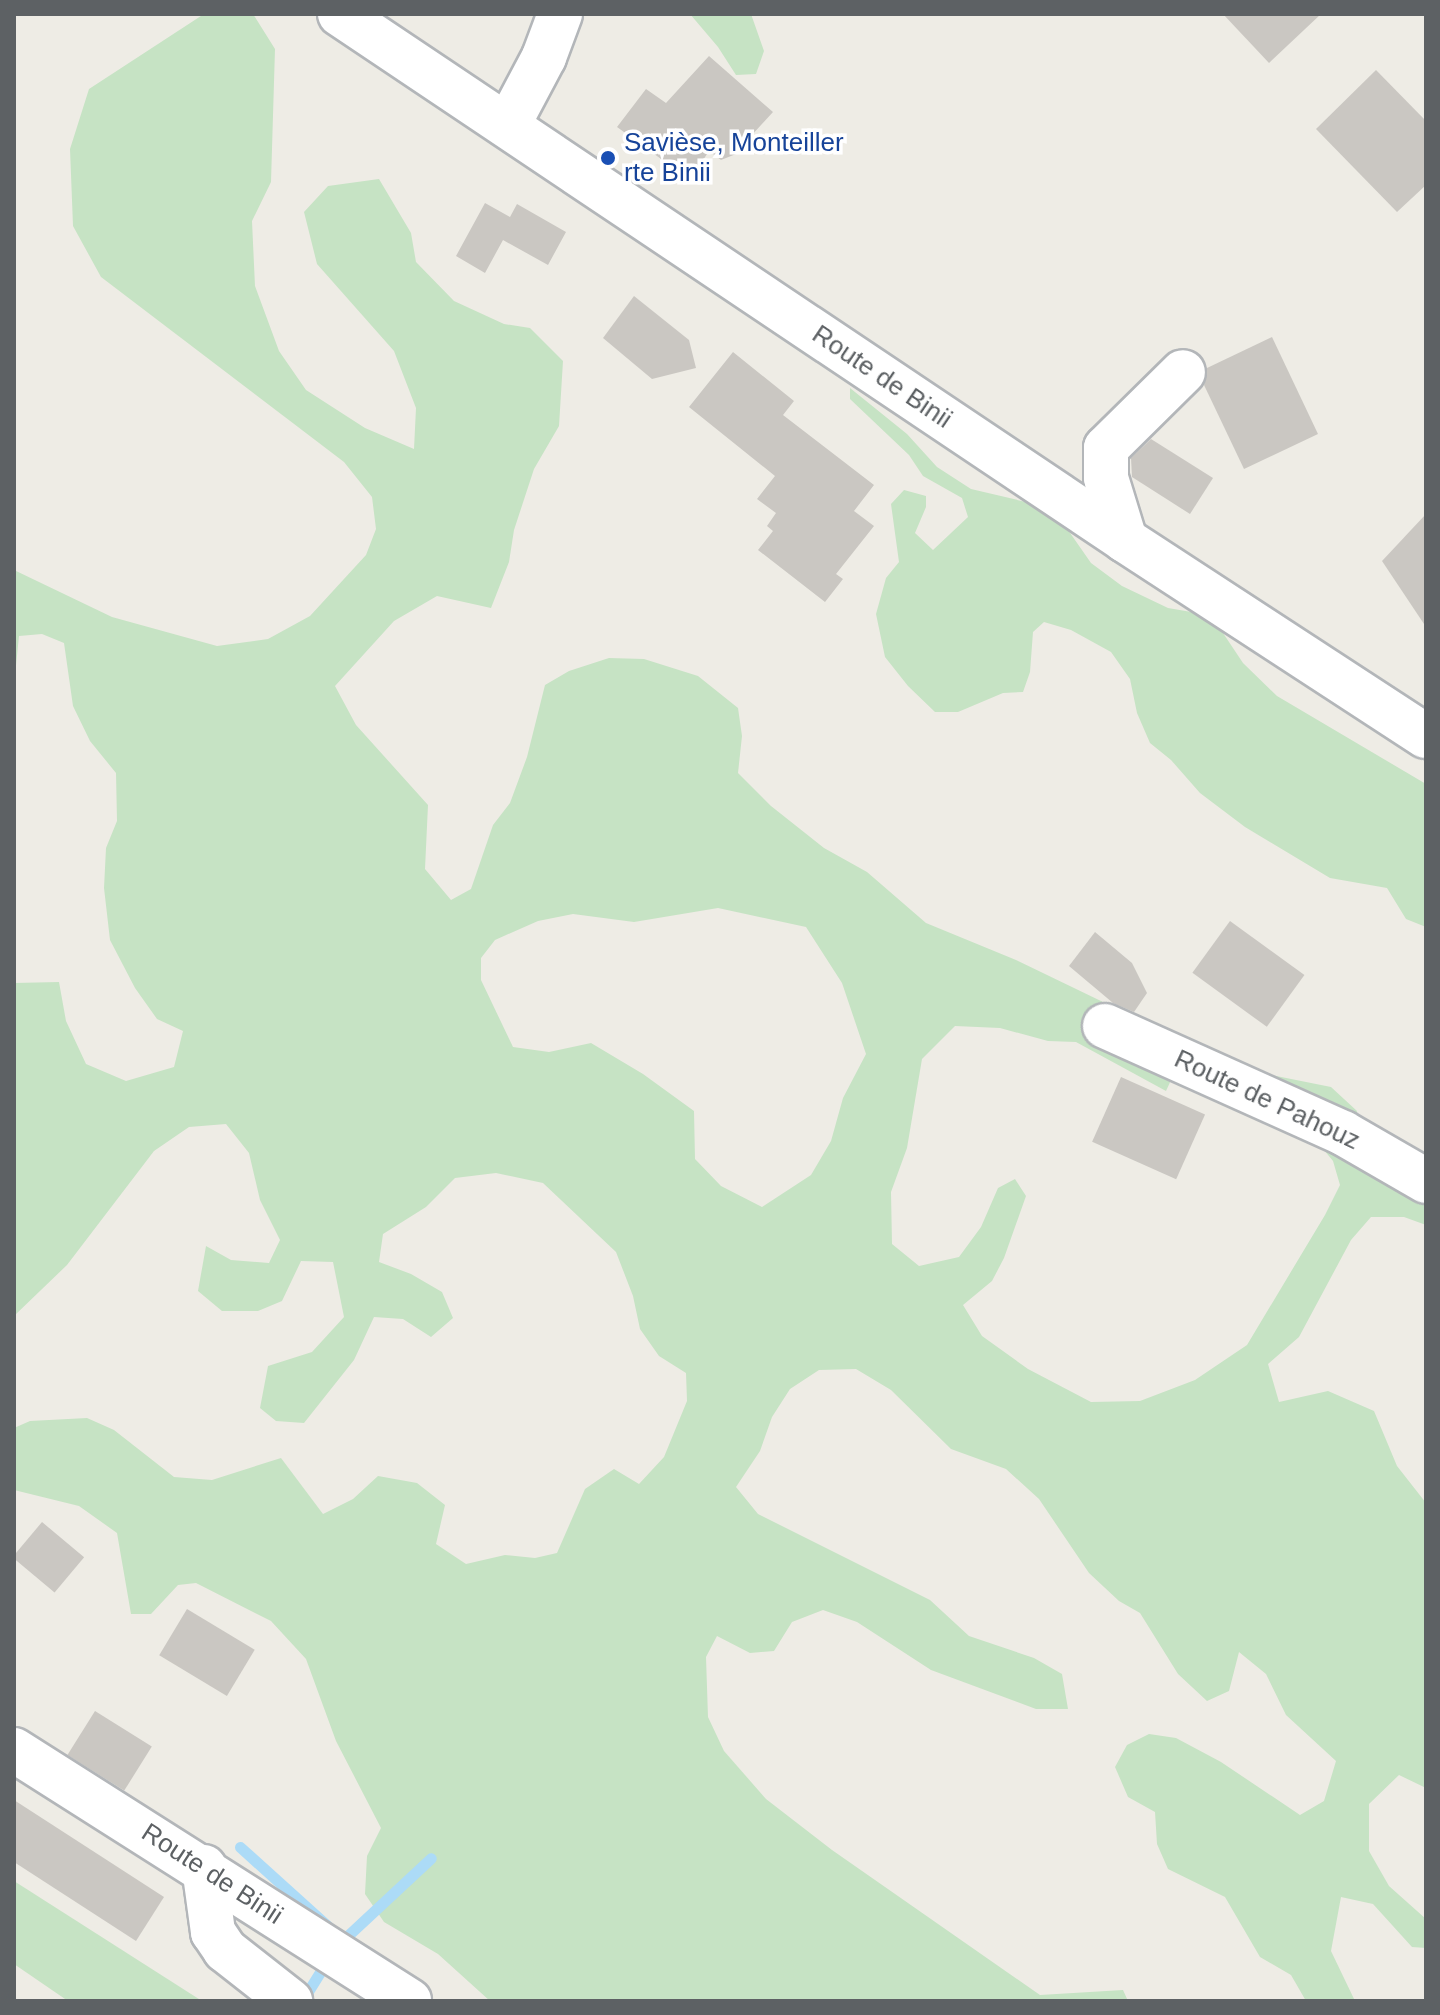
<!DOCTYPE html>
<html>
<head>
<meta charset="utf-8">
<style>
  body { margin:0 }
  #map { position:relative; width:1440px; height:2015px; overflow:hidden; background:#eeece5; font-family:Helvetica,sans-serif }
  div>[style] { position:absolute }
  .green>* { inset:0; background:#c6e3c4 }
  .stream>* { height:11px; margin:-5.5px; padding:0 5.5px; transform-origin:5.5px; border-radius:5.5px; background:#acdbf7 }
  .building>* { inset:0; background:#cac7c2; transform-origin:0 0 }
  .roads { filter:drop-shadow(2px 0 #b3b6b9) drop-shadow(-2px 0 #b3b6b9) drop-shadow(0 2px #b3b6b9) drop-shadow(0 -2px #b3b6b9) }
  .minor>* { height:44px; margin:-22px; padding:0 22px; transform-origin:22px; border-radius:22px; background:#fff }
  .dots>* { width:22px; height:22px; translate:-50% -50%; box-sizing:border-box; border:4px solid #fff; border-radius:50% }
  span { translate:-50% -50%; white-space:nowrap; text-align:center; line-height:1.15; -webkit-text-stroke:7px #fff; paint-order:stroke }
  .transit-label { font-size:26px; color:#164399 }
  .left { translate:0 -50%; text-align:left }
  .street-label { font-size:26px; color:#5d6164 }
  .frame { position:absolute; inset:0; border:16px solid #5d6164; pointer-events:none }
</style>
</head>
<body>
<div id="map">
  <div class="green">
    <div style="clip-path:polygon(evenodd,204px 14px,253px 14px,275px 49px,271px 182px,252px 221px,255px 286px,279px 351px,306px 390px,365px 428px,414px 449px,416px 408px,394px 351px,317px 264px,304px 212px,328px 186px,379px 179px,411px 233px,416px 262px,454px 301px,504px 324px,530px 328px,563px 361px,559px 426px,534px 469px,514px 530px,509px 562px,491px 608px,437px 596px,394px 621px,335px 686px,356px 725px,428px 805px,425px 869px,451px 900px,471px 889px,493px 825px,510px 803px,527px 757px,545px 685px,569px 671px,609px 658px,644px 659px,698px 676px,738px 708px,742px 736px,738px 773px,771px 806px,824px 848px,867px 872px,926px 923px,1016px 960px,1188px 1043px,1166px 1091px,1076px 1042px,1048px 1041px,1000px 1028px,955px 1026px,922px 1059px,907px 1148px,891px 1192px,892px 1244px,919px 1266px,959px 1257px,981px 1227px,998px 1188px,1015px 1179px,1026px 1196px,1004px 1258px,992px 1281px,963px 1305px,982px 1336px,1028px 1369px,1091px 1402px,1140px 1401px,1195px 1380px,1247px 1345px,1325px 1215px,1340px 1185px,1333px 1161px,1261px 1073px,1331px 1087px,1357px 1111px,1350px 1155px,1426px 1162px,1426px 1225px,1404px 1217px,1371px 1217px,1351px 1240px,1299px 1337px,1268px 1364px,1279px 1402px,1328px 1391px,1374px 1411px,1397px 1466px,1426px 1503px,1426px 1788px,1399px 1775px,1369px 1804px,1369px 1851px,1389px 1886px,1426px 1919px,1426px 1948px,1412px 1947px,1373px 1904px,1341px 1897px,1331px 1951px,1355px 2001px,1306px 2001px,1291px 1975px,1260px 1957px,1225px 1897px,1168px 1869px,1157px 1844px,1155px 1812px,1128px 1797px,1115px 1767px,1127px 1745px,1149px 1734px,1176px 1738px,1221px 1762px,1300px 1815px,1324px 1801px,1336px 1761px,1286px 1715px,1266px 1674px,1239px 1652px,1229px 1691px,1207px 1701px,1178px 1674px,1140px 1613px,1119px 1601px,1089px 1573px,1039px 1499px,1006px 1469px,951px 1449px,891px 1390px,856px 1369px,819px 1370px,790px 1389px,772px 1417px,760px 1451px,736px 1487px,758px 1514px,930px 1600px,969px 1636px,1034px 1658px,1062px 1674px,1068px 1709px,1036px 1709px,931px 1670px,857px 1622px,823px 1610px,792px 1622px,774px 1651px,750px 1653px,717px 1636px,706px 1657px,708px 1717px,724px 1751px,766px 1799px,832px 1850px,1040px 1995px,1123px 1990px,1128px 2001px,490px 2001px,438px 1954px,384px 1922px,365px 1894px,367px 1856px,381px 1828px,336px 1741px,306px 1659px,271px 1621px,196px 1583px,178px 1585px,151px 1614px,131px 1614px,117px 1533px,79px 1506px,14px 1490px,14px 1428px,30px 1421px,87px 1418px,114px 1430px,174px 1477px,212px 1480px,281px 1458px,323px 1514px,353px 1499px,378px 1476px,417px 1483px,445px 1505px,436px 1544px,466px 1564px,505px 1555px,535px 1558px,557px 1553px,585px 1489px,614px 1469px,639px 1484px,664px 1457px,687px 1401px,686px 1373px,659px 1356px,640px 1329px,633px 1296px,616px 1252px,543px 1183px,496px 1173px,455px 1178px,426px 1207px,383px 1234px,379px 1262px,411px 1274px,442px 1292px,453px 1318px,431px 1337px,403px 1319px,374px 1317px,354px 1360px,304px 1423px,276px 1421px,260px 1408px,268px 1366px,312px 1352px,344px 1317px,333px 1262px,301px 1261px,282px 1301px,258px 1311px,222px 1311px,198px 1291px,206px 1246px,231px 1260px,269px 1263px,280px 1240px,260px 1200px,249px 1153px,226px 1124px,189px 1127px,154px 1151px,67px 1265px,14px 1316px,14px 983px,59px 982px,66px 1021px,86px 1064px,126px 1081px,174px 1067px,183px 1031px,157px 1019px,135px 988px,110px 940px,104px 888px,106px 848px,117px 821px,116px 773px,90px 741px,73px 706px,64px 643px,42px 634px,19px 636px,14px 685px,14px 570px,112px 617px,217px 646px,268px 639px,310px 616px,366px 555px,376px 529px,372px 497px,344px 462px,101px 277px,73px 226px,70px 149px,89px 89px,204px 14px,718px 908px,806px 927px,842px 983px,866px 1054px,843px 1098px,831px 1141px,811px 1175px,762px 1207px,721px 1186px,695px 1159px,694px 1111px,643px 1074px,591px 1043px,549px 1052px,513px 1047px,481px 980px,481px 958px,495px 940px,538px 921px,573px 914px,634px 922px,718px 908px)"></div>
    <div style="clip-path:polygon(690px 14px,751px 14px,764px 51px,756px 74px,736px 75px,718px 47px)"></div>
    <div style="clip-path:polygon(850px 388px,907px 434px,937px 467px,971px 489px,1043px 506px,1068px 530px,1091px 563px,1122px 586px,1168px 608px,1197px 613px,1221px 630px,1243px 663px,1277px 696px,1426px 784px,1426px 927px,1406px 919px,1387px 888px,1330px 878px,1245px 827px,1200px 793px,1171px 760px,1150px 743px,1137px 713px,1130px 679px,1111px 652px,1071px 630px,1044px 622px,1033px 632px,1030px 672px,1023px 692px,1003px 693px,958px 712px,935px 712px,908px 686px,885px 657px,876px 614px,886px 578px,899px 562px,891px 504px,904px 490px,926px 496px,926px 507px,915px 533px,933px 550px,968px 517px,962px 498px,923px 476px,909px 455px,850px 399px)"></div>
    <div style="clip-path:polygon(14px 1881px,202px 2001px,68px 2001px,14px 1964px)"></div>
  </div>
  <div class="stream">
    <div style="left:240px;top:1847px;width:139px;rotate:42.1deg"></div>
    <div style="left:343px;top:1940px;width:120px;rotate:-43deg"></div>
    <div style="left:307px;top:1993px;width:26px;rotate:-58deg"></div>
  </div>
  <div class="building">
    <div style="clip-path:polygon(1223px 14px,1321px 14px,1269px 63px)"></div>
    <div style="clip-path:polygon(709px 56px,773px 112px,751px 136px,746px 150px,721px 160px,709px 151px,690px 180px,617px 127px,646px 89px,666px 103px)"></div>
    <div style="clip-path:polygon(1376px 70px,1426px 121px,1426px 185px,1397px 212px,1316px 129px)"></div>
    <div style="clip-path:polygon(485px 203px,510px 217px,517px 204px,566px 232px,548px 265px,503px 240px,485px 273px,456px 256px)"></div>
    <div style="clip-path:polygon(634px 296px,689px 340px,696px 368px,652px 379px,603px 338px)"></div>
    <div style="clip-path:polygon(1272px 337px,1318px 434px,1244px 469px,1204px 385px,1207px 368px)"></div>
    <div style="clip-path:polygon(733px 352px,794px 401px,783px 415px,874px 485px,854px 511px,874px 526px,836px 574px,843px 579px,825px 602px,758px 550px,773px 531px,767px 526px,776px 513px,757px 499px,775px 476px,689px 407px)"></div>
    <div style="clip-path:polygon(1151px 439px,1213px 478px,1190px 514px,1132px 477px,1131px 458px)"></div>
    <div style="clip-path:polygon(1426px 514px,1426px 627px,1382px 561px)"></div>
    <div style="left:1230px;top:921px;width:92px;height:64px;rotate:36deg"></div>
    <div style="clip-path:polygon(1095px 932px,1132px 963px,1147px 993px,1134px 1012px,1113px 1003px,1069px 966px)"></div>
    <div style="left:1121px;top:1077px;width:92px;height:71px;rotate:24deg"></div>
    <div style="left:42px;top:1522px;width:55px;height:46px;rotate:40deg"></div>
    <div style="left:187px;top:1609px;width:79px;height:54px;rotate:31deg"></div>
    <div style="left:95px;top:1711px;width:67px;height:52px;rotate:32deg"></div>
    <div style="clip-path:polygon(14px 1800px,164px 1897px,136px 1941px,14px 1862px)"></div>
  </div>
  <div class="roads">
    <div class="minor">
      <div style="left:340px;top:14px;width:945px;rotate:33.82deg"></div>
      <div style="left:1125px;top:540px;width:359px;rotate:33.1deg"></div>
      <div style="left:508px;top:125px;width:77px;rotate:-62.1deg"></div>
      <div style="left:544px;top:57px;width:46px;rotate:-69.6deg"></div>
      <div style="left:1125px;top:540px;width:65px;rotate:-107deg"></div>
      <div style="left:1106px;top:478px;width:30px;rotate:-90deg"></div>
      <div style="left:1106px;top:448px;width:108px;rotate:-44.6deg"></div>
      <div style="left:1105px;top:1026px;width:261px;rotate:24.2deg"></div>
      <div style="left:1343px;top:1133px;width:96px;rotate:30deg"></div>
      <div style="left:14px;top:1750px;width:468px;rotate:32.4deg"></div>
      <div style="left:204px;top:1867px;width:66px;rotate:82.1deg"></div>
      <div style="left:213px;top:1932px;width:22px;rotate:56deg"></div>
      <div style="left:225px;top:1950px;width:83px;rotate:38.1deg"></div>
    </div>
  </div>
  <div class="dots">
    <div style="left:608px;top:158px;background:#1a4fb4"></div>
  </div>
  <div class="transit-label">
    <span class="left" style="left:624px;top:158px">Savièse, Monteiller<br>rte Binii</span>
  </div>
  <div class="street-label">
    <span style="left:882px;top:377px;rotate:34deg">Route de Binii</span>
    <span style="left:1267px;top:1100px;rotate:25deg">Route de Pahouz</span>
    <span style="left:212px;top:1874px;rotate:33deg">Route de Binii</span>
  </div>
  <div class="frame"></div>
</div>
</body>
</html>
